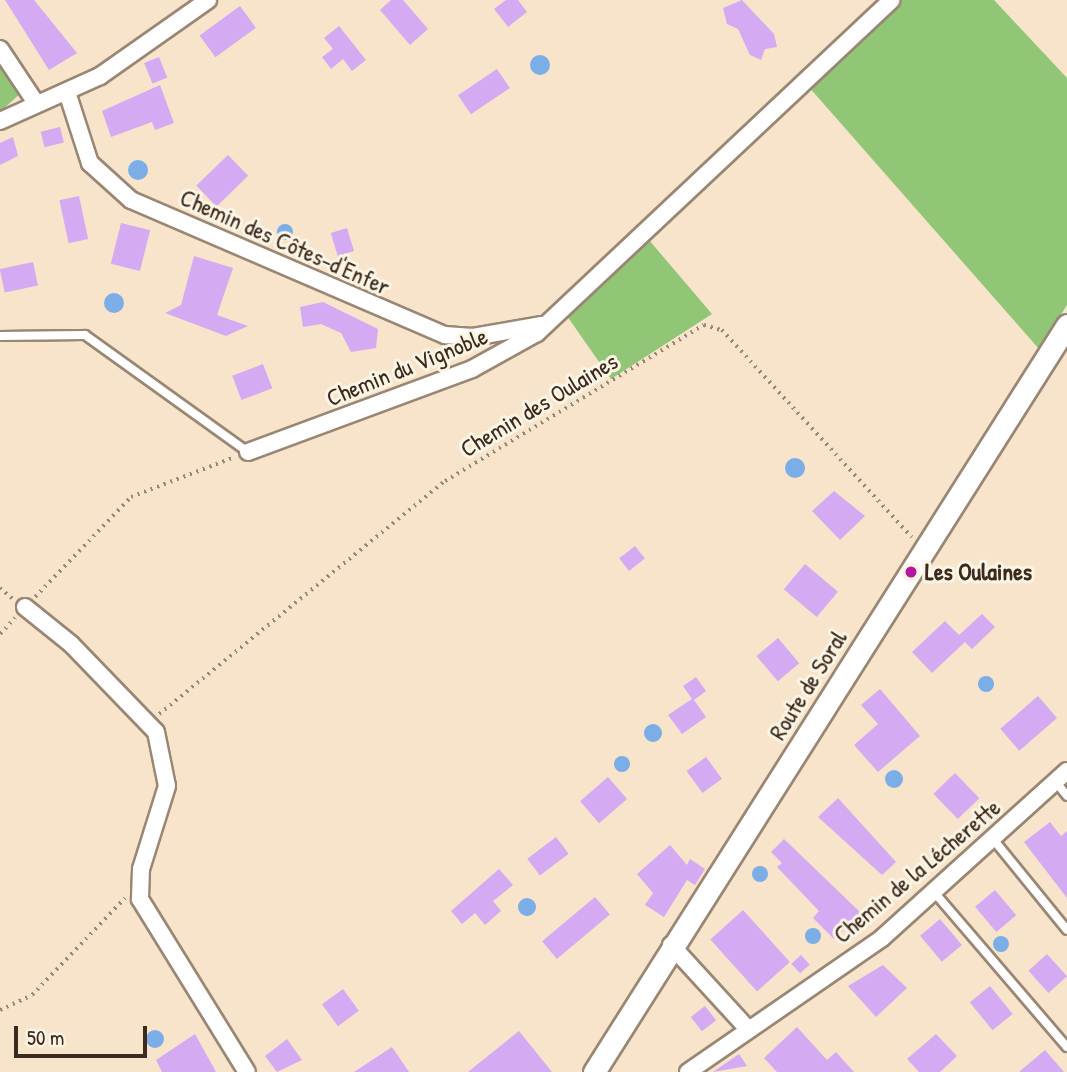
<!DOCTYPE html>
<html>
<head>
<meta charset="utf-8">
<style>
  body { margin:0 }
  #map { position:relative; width:1067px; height:1072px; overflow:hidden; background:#f7e4cb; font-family:"Patrick Hand",sans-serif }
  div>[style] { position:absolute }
  .green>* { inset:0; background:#91c677 }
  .water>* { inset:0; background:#7bade7 }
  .round { border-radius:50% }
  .building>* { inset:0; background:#d4aaf2; transform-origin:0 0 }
  .path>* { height:3.5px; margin-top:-1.75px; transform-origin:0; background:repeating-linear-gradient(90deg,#998774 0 2px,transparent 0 7px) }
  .roads { filter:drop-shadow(2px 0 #998774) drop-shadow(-2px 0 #998774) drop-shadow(0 2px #998774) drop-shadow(0 -2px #998774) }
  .service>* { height:8px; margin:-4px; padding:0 4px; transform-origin:4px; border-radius:4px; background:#fff }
  .minor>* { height:16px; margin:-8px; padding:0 8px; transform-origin:8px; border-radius:8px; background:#fff }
  .tertiary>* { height:21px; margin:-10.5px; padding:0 10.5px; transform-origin:10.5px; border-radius:10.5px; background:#fff }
  .dots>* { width:19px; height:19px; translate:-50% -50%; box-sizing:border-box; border:4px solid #fcf5e5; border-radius:50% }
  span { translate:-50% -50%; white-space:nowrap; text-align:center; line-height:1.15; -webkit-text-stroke:6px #fcf5e5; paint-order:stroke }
  .street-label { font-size:24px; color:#3b2a1e }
  .poi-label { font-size:24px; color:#3b2a1e; font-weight:700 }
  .left { translate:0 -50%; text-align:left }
  .scale { position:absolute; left:14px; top:1026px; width:133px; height:32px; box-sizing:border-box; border:4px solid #3b2a1e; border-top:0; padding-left:9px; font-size:21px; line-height:24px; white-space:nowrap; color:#3b2a1e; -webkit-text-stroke:5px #fcf5e5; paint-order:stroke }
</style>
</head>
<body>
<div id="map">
  <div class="green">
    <div style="clip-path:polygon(898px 0,994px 0,1067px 78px,1067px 305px,1039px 349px,808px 86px)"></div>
    <div style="clip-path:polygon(0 61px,22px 92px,0 112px)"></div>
    <div style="clip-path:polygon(649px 240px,712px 314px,611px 379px,567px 316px)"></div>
  </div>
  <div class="water">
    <div class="round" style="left:530px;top:55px;width:20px;height:20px"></div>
    <div class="round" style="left:128px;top:160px;width:20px;height:20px"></div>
    <div class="round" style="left:277px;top:224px;width:16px;height:16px"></div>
    <div class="round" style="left:104px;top:293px;width:20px;height:20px"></div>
    <div class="round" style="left:785px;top:458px;width:20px;height:20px"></div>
    <div class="round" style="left:978px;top:676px;width:16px;height:16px"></div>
    <div class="round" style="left:644px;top:724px;width:18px;height:18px"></div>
    <div class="round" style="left:614px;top:756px;width:16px;height:16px"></div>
    <div class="round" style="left:885px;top:770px;width:18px;height:18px"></div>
    <div class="round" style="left:752px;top:866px;width:16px;height:16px"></div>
    <div class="round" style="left:518px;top:898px;width:18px;height:18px"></div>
    <div class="round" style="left:805px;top:928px;width:16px;height:16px"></div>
    <div class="round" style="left:993px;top:936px;width:16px;height:16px"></div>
    <div class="round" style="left:146px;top:1030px;width:18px;height:18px"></div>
  </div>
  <div class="building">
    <div style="clip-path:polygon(5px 0,34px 0,77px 53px,49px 70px)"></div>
    <div style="clip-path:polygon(391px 0,403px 0,428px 29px,410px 45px,380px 10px)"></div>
    <div style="clip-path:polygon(506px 0,518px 0,527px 12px,508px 27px,494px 9px)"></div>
    <div style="clip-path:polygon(742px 0,774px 34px,777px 47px,765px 49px,761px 60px,750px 55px,738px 29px,727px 24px,723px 8px)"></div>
    <div style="left:240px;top:6px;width:27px;height:50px;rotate:54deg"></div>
    <div style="clip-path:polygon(339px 26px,366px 60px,352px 71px,343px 59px,331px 69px,322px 57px,333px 49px,324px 38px)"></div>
    <div style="left:159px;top:57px;width:22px;height:16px;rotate:68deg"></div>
    <div style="left:497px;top:69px;width:23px;height:47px;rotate:56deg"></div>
    <div style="clip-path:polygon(160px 85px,174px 123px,155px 130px,152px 122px,111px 137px,102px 111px)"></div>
    <div style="left:60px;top:127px;width:16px;height:20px;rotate:76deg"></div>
    <div style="clip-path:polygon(13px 137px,18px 156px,0 165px,0 143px)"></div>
    <div style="left:228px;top:155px;width:29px;height:44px;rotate:46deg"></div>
    <div style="left:79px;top:196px;width:44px;height:20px;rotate:78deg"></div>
    <div style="left:121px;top:223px;width:30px;height:42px;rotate:14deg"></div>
    <div style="left:347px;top:228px;width:24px;height:17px;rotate:73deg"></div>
    <div style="clip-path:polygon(194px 256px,233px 268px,217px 315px,248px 326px,226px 336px,165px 313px,181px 305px)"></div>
    <div style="left:33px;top:262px;width:24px;height:34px;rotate:78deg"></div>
    <div style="clip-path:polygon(323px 302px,378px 329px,376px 348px,351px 352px,341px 333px,321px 324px,303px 327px,300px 307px)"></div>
    <div style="left:263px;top:364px;width:26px;height:33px;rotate:69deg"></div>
    <div style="clip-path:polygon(834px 491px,865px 516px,840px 540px,812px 511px)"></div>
    <div style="left:635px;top:546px;width:16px;height:20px;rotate:52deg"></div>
    <div style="left:805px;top:564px;width:43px;height:33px;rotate:40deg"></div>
    <div style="clip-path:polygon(982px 614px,995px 627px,972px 649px,965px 642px,932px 673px,912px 652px,945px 621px,959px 635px)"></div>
    <div style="left:778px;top:638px;width:33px;height:28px;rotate:50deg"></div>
    <div style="clip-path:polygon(696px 677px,706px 691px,694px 700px,706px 717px,682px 734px,668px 715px,692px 699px,683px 686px)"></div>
    <div style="clip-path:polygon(880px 689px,920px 736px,878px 772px,854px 745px,878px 724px,861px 705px)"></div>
    <div style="left:1038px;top:696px;width:29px;height:50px;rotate:49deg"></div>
    <div style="left:706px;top:757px;width:27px;height:24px;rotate:54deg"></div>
    <div style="left:955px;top:773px;width:35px;height:30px;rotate:46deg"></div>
    <div style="left:608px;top:777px;width:29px;height:37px;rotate:49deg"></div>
    <div style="clip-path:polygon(838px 798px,896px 862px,882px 875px,818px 817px)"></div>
    <div style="clip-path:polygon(1050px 822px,1061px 836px,1067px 831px,1067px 898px,1024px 842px)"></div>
    <div style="left:556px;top:837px;width:21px;height:36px;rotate:53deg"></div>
    <div style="clip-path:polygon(784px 839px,861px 913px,834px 939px,813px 918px,819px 911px,777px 867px,782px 863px,771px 852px)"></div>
    <div style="clip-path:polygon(670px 845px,687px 865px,690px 859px,705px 869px,695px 885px,687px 880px,664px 917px,645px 905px,653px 893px,637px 874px)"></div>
    <div style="clip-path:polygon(499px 869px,513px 885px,493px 901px,501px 911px,485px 925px,475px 913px,462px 924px,451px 911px)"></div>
    <div style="left:995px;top:890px;width:33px;height:26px;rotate:50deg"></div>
    <div style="left:595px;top:897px;width:23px;height:69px;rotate:50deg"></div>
    <div style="left:743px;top:910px;width:70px;height:44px;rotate:48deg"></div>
    <div style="left:940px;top:919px;width:34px;height:26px;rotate:50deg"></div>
    <div style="left:1047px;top:954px;width:30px;height:25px;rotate:48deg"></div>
    <div style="left:801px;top:955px;width:13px;height:13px;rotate:48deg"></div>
    <div style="clip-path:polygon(883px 965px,907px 988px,876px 1017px,848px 986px)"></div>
    <div style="left:990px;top:986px;width:36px;height:26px;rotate:51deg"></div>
    <div style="left:343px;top:989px;width:27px;height:26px;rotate:54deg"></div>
    <div style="left:705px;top:1006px;width:18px;height:18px;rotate:52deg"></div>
    <div style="clip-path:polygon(797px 1027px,827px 1060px,836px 1052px,854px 1072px,777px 1072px,764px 1058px)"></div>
    <div style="clip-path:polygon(519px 1031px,552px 1072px,468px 1072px)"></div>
    <div style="clip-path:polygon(195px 1034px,216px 1072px,162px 1072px,156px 1060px)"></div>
    <div style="clip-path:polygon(936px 1034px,957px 1056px,940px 1072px,919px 1072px,907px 1059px)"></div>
    <div style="clip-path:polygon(287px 1039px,302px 1060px,277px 1072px,265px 1056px)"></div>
    <div style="clip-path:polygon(392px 1047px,409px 1072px,354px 1072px)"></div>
    <div style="clip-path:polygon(1045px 1050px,1064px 1072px,1019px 1072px)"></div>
    <div style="clip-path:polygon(739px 1054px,747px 1066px,713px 1072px)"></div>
  </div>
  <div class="path">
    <div style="left:0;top:588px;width:16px;rotate:40deg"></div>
    <div style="left:35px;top:597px;width:139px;rotate:-46.2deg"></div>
    <div style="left:131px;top:497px;width:108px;rotate:-21.1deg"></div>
    <div style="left:0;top:634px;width:22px;rotate:-47deg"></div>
    <div style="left:159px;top:714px;width:369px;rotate:-39.2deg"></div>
    <div style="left:445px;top:481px;width:302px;rotate:-31.1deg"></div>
    <div style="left:704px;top:325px;width:19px;rotate:16deg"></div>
    <div style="left:722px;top:330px;width:281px;rotate:47.5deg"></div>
    <div style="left:0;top:1010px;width:35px;rotate:-25deg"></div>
    <div style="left:32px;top:995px;width:134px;rotate:-46.2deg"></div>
  </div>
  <div class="roads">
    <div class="service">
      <div style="left:0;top:336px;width:85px;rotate:-0.7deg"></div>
      <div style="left:85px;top:335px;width:201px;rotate:35.7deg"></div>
      <div style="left:1055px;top:781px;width:19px;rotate:51deg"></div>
      <div style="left:993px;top:839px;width:117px;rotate:50.9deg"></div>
      <div style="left:934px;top:892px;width:204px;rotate:49.4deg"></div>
    </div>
    <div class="minor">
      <div style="left:0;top:49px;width:65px;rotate:56.3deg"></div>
      <div style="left:67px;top:92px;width:75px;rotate:72.1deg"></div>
      <div style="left:90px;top:163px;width:55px;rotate:42.1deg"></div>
      <div style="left:131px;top:200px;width:342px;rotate:23.3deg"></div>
      <div style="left:445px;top:335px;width:28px;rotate:4deg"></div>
      <div style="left:473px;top:337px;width:70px;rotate:-9.9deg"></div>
      <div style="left:0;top:121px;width:110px;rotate:-24.2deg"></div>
      <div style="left:100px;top:76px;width:132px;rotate:-35.1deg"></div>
      <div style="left:248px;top:452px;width:239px;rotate:-20.3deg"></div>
      <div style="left:472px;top:369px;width:74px;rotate:-29deg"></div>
      <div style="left:537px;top:333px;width:486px;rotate:-43.2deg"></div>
      <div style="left:25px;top:607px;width:59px;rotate:38.8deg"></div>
      <div style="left:71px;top:644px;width:122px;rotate:46deg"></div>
      <div style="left:156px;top:732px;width:55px;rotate:78.5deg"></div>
      <div style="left:167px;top:786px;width:87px;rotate:107.4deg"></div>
      <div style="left:141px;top:869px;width:30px;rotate:92deg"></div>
      <div style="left:140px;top:899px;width:203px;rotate:58.3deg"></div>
      <div style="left:671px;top:945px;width:114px;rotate:47.5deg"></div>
      <div style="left:688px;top:1072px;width:236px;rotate:-34.6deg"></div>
      <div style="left:882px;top:938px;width:249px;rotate:-42.1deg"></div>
    </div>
    <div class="tertiary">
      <div style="left:594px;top:1072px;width:884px;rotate:-57.66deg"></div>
    </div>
  </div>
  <div class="dots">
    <div style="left:911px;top:572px;background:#b5179e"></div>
  </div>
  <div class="street-label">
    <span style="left:285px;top:242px;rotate:24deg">Chemin des Côtes-d'Enfer</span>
    <span style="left:407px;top:367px;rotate:-22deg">Chemin du Vignoble</span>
    <span style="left:539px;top:405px;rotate:-31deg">Chemin des Oulaines</span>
    <span style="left:808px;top:685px;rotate:-58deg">Route de Soral</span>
    <span style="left:917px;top:871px;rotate:-40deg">Chemin de la Lécherette</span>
  </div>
  <div class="poi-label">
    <span class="left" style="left:925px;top:572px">Les Oulaines</span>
  </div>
  <div class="scale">50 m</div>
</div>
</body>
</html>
